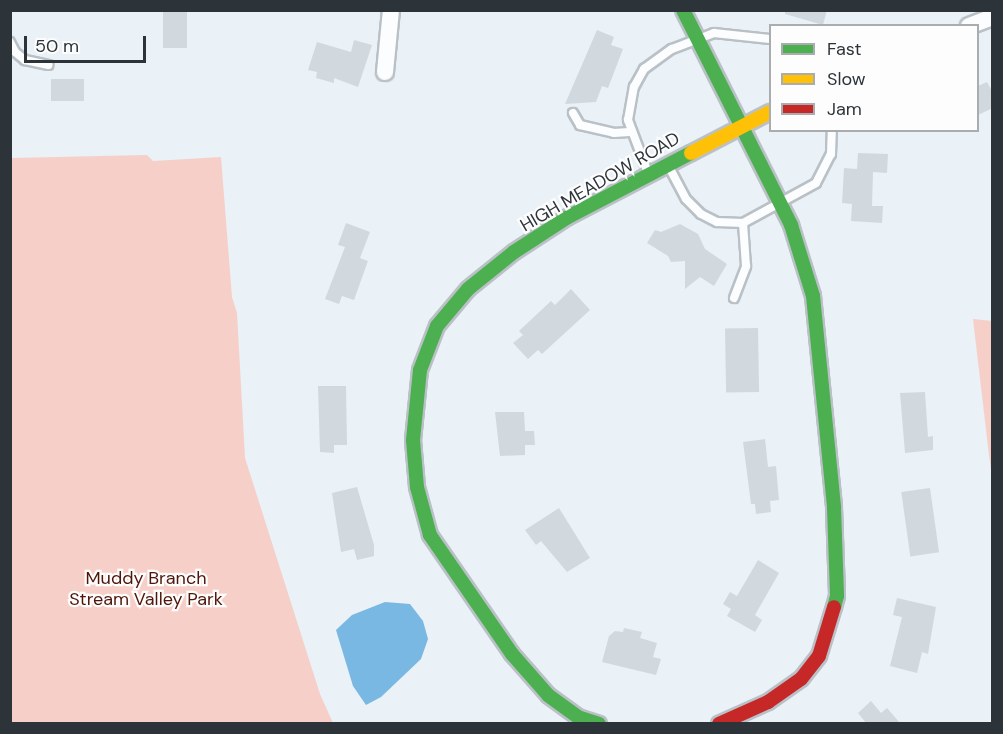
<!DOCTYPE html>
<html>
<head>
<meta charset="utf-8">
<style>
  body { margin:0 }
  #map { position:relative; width:1003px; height:734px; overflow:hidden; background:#eaf1f7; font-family:"DM Sans",sans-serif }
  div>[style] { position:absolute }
  .green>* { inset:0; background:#f6cfc8 }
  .water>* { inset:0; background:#79b8e2 }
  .building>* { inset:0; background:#d2d9de; transform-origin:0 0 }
  .roads { filter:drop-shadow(2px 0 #bac1c6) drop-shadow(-2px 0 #bac1c6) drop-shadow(0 2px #bac1c6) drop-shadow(0 -2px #bac1c6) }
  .lane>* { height:8px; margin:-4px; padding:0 4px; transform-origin:4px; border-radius:4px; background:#fcfdfe }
  .street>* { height:16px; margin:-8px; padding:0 8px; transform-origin:8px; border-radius:8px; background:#fcfdfe }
  .fast>* { height:14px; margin:-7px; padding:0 7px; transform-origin:7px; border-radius:7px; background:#4caf50 }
  .slow>* { height:14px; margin:-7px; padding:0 7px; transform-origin:7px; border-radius:7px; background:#ffc107 }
  .jam>* { height:14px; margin:-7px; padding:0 7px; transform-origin:7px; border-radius:7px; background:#c62828 }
  span { translate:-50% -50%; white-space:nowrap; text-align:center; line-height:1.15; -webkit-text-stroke:4.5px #fdfdfd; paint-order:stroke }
  .street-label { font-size:18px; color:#2d3439 }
  .park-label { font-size:18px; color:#4f1509 }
  .frame { position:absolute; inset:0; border:12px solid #2d3439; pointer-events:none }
  .legend { position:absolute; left:769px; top:24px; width:210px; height:108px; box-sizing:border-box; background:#fdfdfd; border:2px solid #aaadaf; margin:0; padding:8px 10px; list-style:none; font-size:18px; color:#2d3439 }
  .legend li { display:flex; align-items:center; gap:12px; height:30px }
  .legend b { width:30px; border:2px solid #aaadaf }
  .scale { position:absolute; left:24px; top:36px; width:122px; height:27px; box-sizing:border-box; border:3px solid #2d3439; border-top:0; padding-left:8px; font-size:18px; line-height:21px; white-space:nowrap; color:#2d3439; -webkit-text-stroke:4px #fdfdfd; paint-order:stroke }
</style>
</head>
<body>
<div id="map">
  <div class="green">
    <div style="clip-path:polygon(147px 155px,153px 161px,221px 157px,232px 297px,237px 313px,245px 458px,320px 694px,333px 723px,11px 723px,11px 158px)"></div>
    <div style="clip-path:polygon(973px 319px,992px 321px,992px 477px,989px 455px)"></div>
  </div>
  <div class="water">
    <div style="clip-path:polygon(385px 602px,410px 604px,423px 621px,428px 639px,421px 659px,381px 697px,366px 705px,353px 686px,336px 630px,352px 615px)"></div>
  </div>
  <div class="building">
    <div style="left:163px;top:10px;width:24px;height:38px"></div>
    <div style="clip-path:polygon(785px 10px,827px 10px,823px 25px,785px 14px)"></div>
    <div style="clip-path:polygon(597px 30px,614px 37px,611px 45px,623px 49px,608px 88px,602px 86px,596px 102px,565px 104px)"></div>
    <div style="clip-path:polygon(354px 40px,372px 45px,358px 87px,334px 78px,334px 83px,316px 78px,317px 72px,308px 70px,317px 42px,351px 52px)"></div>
    <div style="left:84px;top:79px;width:22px;height:33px;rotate:90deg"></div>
    <div style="clip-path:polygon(987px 82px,993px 93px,993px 108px,978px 115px,978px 86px)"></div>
    <div style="clip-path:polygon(858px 153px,888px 154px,887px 173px,873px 172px,872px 206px,883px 206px,882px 223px,851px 221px,852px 204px,842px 203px,844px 168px,857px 169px)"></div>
    <div style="clip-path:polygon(346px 223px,370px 232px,360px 258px,368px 261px,354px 300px,342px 296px,339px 304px,325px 299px,345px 247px,338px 245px)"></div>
    <div style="clip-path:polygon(680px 224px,698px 234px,705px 249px,727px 264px,714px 286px,700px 277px,685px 289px,685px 261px,671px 262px,668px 256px,647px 243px,655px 230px,661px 232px)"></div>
    <div style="clip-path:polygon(571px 289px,590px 310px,542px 354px,538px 350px,528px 359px,513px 343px,523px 335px,519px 331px,551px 301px,555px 305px)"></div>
    <div style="left:758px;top:328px;width:64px;height:33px;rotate:89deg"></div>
    <div style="clip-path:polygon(318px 386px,346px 386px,347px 445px,334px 445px,334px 453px,320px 452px)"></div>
    <div style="clip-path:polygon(925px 392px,928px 437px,933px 436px,933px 450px,905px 453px,900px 393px)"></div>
    <div style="clip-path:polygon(495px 412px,524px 412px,525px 431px,534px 431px,535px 445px,525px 445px,525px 455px,500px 456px)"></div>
    <div style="clip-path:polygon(765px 439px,768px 467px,776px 466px,779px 500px,770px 501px,771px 512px,756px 514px,755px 504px,751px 504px,743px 442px)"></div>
    <div style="clip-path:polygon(357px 487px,374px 545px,374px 556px,357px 560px,354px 549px,341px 552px,332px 493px)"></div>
    <div style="left:930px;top:488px;width:65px;height:29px;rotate:82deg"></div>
    <div style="clip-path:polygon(559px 508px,590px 558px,567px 572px,541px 541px,536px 545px,525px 530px)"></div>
    <div style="clip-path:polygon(758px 560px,779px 573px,755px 615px,762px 620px,755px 632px,727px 616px,731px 609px,723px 604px,730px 592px,737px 596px)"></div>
    <div style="clip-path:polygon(897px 598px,936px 607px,928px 654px,922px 652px,917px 673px,890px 666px,902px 617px,893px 615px)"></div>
    <div style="clip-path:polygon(624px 628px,642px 632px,640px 638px,657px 643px,653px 657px,661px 659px,656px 675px,602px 662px,609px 636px,615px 631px,623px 632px)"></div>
    <div style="clip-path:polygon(871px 701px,881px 713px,887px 708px,900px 723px,866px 723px,858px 713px)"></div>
  </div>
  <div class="roads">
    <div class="lane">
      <div style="left:10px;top:42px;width:11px;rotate:63deg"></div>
      <div style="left:15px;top:52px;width:13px;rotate:39deg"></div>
      <div style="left:25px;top:60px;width:24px;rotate:12deg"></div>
      <div style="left:573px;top:113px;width:14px;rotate:60deg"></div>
      <div style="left:580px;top:125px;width:35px;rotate:13deg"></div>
      <div style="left:614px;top:133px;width:15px;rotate:-4deg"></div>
      <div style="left:669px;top:167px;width:36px;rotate:62deg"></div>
      <div style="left:686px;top:199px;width:21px;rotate:45deg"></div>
      <div style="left:701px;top:214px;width:18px;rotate:27deg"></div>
      <div style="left:717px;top:222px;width:26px;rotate:2deg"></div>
      <div style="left:743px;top:223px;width:83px;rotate:-28.7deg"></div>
      <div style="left:816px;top:183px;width:33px;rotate:-63deg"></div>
      <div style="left:831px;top:154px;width:24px;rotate:-88deg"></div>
      <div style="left:648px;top:173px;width:57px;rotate:-110.7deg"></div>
      <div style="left:628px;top:120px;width:34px;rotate:-80deg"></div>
      <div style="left:634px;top:87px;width:21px;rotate:-61deg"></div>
      <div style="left:644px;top:69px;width:34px;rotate:-36deg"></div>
      <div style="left:672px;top:49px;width:45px;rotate:-20.9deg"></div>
      <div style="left:714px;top:33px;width:56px;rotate:6.1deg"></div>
      <div style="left:734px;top:298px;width:34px;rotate:-69deg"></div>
      <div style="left:746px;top:266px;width:43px;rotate:-94deg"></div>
    </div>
    <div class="street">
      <div style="left:969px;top:26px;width:25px;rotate:-21deg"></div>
      <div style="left:385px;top:72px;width:62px;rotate:-84.5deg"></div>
    </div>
    <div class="fast">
      <div style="left:683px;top:10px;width:241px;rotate:63.3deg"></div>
      <div style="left:791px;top:225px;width:74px;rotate:72.8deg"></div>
      <div style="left:813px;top:296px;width:213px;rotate:84.3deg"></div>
      <div style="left:834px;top:508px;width:88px;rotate:88deg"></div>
      <div style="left:837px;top:596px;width:11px;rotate:105deg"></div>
      <div style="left:599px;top:724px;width:22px;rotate:-162deg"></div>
      <div style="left:578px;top:717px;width:37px;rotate:-144deg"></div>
      <div style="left:548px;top:695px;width:55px;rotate:-131.3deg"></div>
      <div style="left:512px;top:654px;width:145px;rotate:-124.6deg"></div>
      <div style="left:430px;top:535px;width:50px;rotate:-105.2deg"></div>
      <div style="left:417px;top:487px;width:47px;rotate:-94.9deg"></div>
      <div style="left:413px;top:440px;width:70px;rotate:-84.3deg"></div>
      <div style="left:420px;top:370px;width:47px;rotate:-68.9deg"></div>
      <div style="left:437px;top:326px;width:48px;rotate:-50deg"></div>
      <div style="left:468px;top:289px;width:59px;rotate:-38.8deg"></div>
      <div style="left:514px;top:252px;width:64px;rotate:-32.9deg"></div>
      <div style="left:568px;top:217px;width:139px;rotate:-27.5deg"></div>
    </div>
    <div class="slow">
      <div style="left:691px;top:153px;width:89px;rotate:-27.4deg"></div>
    </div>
    <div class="jam">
      <div style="left:719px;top:724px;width:54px;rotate:-24.2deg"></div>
      <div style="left:768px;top:702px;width:40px;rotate:-34.9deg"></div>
      <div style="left:801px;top:679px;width:29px;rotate:-52deg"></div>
      <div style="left:819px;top:656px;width:51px;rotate:-73deg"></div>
    </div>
  </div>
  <div class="street-label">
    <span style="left:600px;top:182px;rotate:-30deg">HIGH MEADOW ROAD</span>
  </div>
  <div class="park-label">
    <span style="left:146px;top:589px">Muddy Branch<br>Stream Valley Park</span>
  </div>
  <div class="frame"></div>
  <ul class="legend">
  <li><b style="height:8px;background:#4caf50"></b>Fast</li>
  <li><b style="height:8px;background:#ffc107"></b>Slow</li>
  <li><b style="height:8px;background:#c62828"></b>Jam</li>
  </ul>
  <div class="scale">50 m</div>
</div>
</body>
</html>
